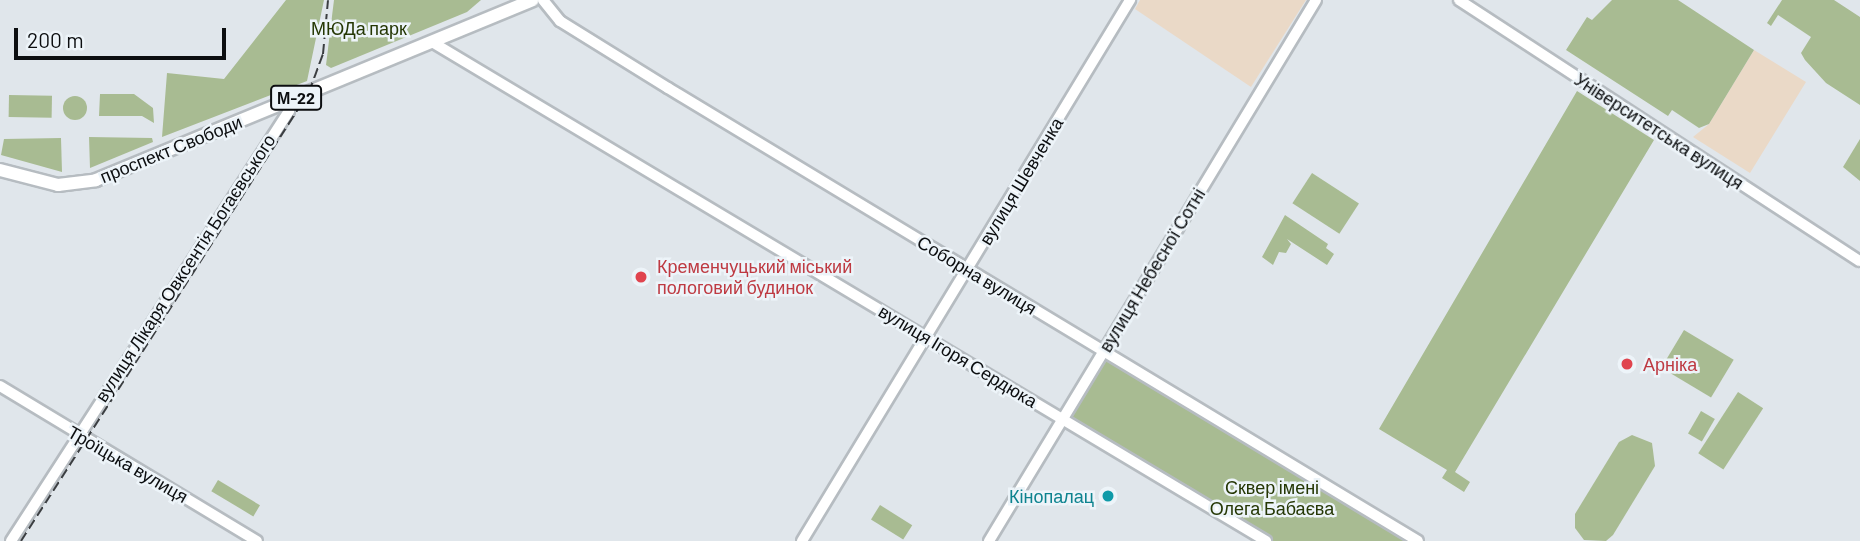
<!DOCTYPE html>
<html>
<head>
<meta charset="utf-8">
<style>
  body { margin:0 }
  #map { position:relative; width:1860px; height:541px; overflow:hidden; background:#e0e6eb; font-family:Barlow,sans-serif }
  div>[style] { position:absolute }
  .commercial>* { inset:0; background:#ead9c7 }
  .green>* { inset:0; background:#a8bb92; transform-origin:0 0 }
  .round { border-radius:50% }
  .roads { filter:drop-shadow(2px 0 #b6bcc1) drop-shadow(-2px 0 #b6bcc1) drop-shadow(0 2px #b6bcc1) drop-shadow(0 -2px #b6bcc1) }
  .tertiary>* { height:10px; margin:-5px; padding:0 5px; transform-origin:5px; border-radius:5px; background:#fff }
  .secondary>* { height:10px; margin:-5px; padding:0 5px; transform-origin:5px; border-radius:5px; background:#fff }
  .trunk>* { height:12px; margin:-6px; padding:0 6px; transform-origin:6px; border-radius:6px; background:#fff }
  .rail>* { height:2px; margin-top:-1px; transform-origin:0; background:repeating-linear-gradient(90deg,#3b3e41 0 10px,transparent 0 15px) }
  .dots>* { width:19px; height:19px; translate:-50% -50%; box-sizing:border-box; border:4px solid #edf4f9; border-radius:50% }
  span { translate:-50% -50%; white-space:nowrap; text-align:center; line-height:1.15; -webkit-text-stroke:5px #edf4f9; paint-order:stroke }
  .shield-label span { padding:2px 5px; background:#edf4f9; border:2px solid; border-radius:5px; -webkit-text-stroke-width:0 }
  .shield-label { font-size:16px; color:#0c0e10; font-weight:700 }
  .park-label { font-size:18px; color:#253704 }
  .street-label { font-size:18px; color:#0c0e10 }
  .health-label { font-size:18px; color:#be3a42 }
  .left { translate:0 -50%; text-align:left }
  .culture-label { font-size:18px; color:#0d838f }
  .right { translate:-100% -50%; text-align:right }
  .scale { position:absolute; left:14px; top:28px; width:212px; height:32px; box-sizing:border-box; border:4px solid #0c0e10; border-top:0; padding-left:9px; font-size:21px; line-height:24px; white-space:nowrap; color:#0c0e10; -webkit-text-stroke:5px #edf4f9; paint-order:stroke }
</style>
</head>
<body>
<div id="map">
  <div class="commercial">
    <div style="clip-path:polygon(1140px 0,1306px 0,1251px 87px,1135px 9px)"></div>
    <div style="clip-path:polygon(1754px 50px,1806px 82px,1750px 173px,1693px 137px,1709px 124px)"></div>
  </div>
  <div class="green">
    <div style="clip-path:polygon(286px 0,324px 0,307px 81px,162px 137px,167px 73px,224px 79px)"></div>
    <div style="clip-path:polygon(334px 0,481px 0,467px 12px,331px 68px,326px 65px)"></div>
    <div style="clip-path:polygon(1612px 0,1678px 0,1754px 50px,1709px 124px,1699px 128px,1672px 110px,1668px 116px,1566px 50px,1587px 17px,1592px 20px)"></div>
    <div style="clip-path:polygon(1782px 0,1834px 0,1860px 17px,1860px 105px,1826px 83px,1805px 60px,1801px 53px,1811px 37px,1778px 15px,1771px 26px,1767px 23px)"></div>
    <div style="clip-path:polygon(1577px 91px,1654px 140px,1455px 472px,1470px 482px,1464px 492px,1442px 478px,1447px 470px,1379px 429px)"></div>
    <div style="clip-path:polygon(100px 94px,134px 94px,153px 108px,154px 123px,142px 116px,99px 116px)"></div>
    <div style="left:9px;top:95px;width:43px;height:22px;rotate:1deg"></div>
    <div class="round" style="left:63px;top:96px;width:24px;height:24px"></div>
    <div style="clip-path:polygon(89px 137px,152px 138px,153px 142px,90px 168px)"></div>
    <div style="clip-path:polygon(61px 138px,62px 172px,1px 155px,4px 139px)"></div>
    <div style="clip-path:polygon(1860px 139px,1860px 181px,1843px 167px)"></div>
    <div style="left:1312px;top:173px;width:56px;height:36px;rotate:33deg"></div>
    <div style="clip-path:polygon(1285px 215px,1328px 244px,1326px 248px,1334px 254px,1327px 265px,1287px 239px,1291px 244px,1286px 253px,1279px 252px,1273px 265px,1262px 257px)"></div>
    <div style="left:1684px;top:330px;width:58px;height:44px;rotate:31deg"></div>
    <div style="clip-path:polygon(1107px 355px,1418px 541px,1266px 541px,1067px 421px)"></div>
    <div style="left:1738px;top:392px;width:30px;height:73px;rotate:33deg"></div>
    <div style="left:1701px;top:411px;width:16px;height:26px;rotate:30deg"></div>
    <div style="clip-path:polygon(1632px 435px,1652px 443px,1655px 466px,1613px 535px,1606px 541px,1584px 540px,1575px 528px,1575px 514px,1619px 442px)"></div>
    <div style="left:218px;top:480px;width:49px;height:13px;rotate:31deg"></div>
    <div style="left:880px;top:505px;width:38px;height:17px;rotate:32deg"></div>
  </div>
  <div class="roads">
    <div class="tertiary">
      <div style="left:543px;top:0;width:27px;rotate:51deg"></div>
      <div style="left:560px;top:21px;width:127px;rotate:31.8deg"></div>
      <div style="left:668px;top:88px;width:876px;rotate:31.13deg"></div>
      <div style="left:432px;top:42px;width:972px;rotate:30.89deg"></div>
      <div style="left:11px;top:541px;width:512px;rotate:-57.12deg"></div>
      <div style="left:289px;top:111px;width:9px;rotate:-108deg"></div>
      <div style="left:802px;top:541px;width:633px;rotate:-58.77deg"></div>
      <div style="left:989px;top:541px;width:632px;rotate:-58.85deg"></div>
    </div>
    <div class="secondary">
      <div style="left:1459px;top:0;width:478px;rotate:33.1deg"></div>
      <div style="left:0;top:386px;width:300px;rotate:31.1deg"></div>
    </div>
    <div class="trunk">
      <div style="left:0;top:170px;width:60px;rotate:14.5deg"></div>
      <div style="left:58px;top:185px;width:38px;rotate:-7deg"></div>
      <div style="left:96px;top:180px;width:472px;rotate:-22.4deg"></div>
    </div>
  </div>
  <div class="rail">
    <div style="left:21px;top:541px;width:533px;rotate:-57.32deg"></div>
    <div style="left:309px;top:92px;width:40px;rotate:-69.8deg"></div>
    <div style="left:323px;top:54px;width:54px;rotate:-84.7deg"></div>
  </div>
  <div class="dots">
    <div style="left:641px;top:277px;background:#e0444e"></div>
    <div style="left:1627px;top:364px;background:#e0444e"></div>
    <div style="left:1108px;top:496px;background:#0f9aa8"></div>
  </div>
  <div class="shield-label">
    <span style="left:296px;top:98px">М-22</span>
  </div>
  <div class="park-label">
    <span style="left:359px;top:28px">МЮДа парк</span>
    <span style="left:1272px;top:498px">Сквер імені<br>Олега Бабаєва</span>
  </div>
  <div class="street-label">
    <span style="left:1659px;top:131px;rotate:33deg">Університетська вулиця</span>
    <span style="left:171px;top:149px;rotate:-22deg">проспект Свободи</span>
    <span style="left:1021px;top:181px;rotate:-59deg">вулиця Шевченка</span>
    <span style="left:185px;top:268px;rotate:-57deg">вулиця Лікаря Овксентія Богаєвського</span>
    <span style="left:1152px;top:270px;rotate:-59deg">вулиця Небесної Сотні</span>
    <span style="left:977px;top:275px;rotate:31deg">Соборна вулиця</span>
    <span style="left:958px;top:356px;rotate:31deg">вулиця Ігоря Сердюка</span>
    <span style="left:128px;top:464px;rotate:30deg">Троїцька вулиця</span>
  </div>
  <div class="health-label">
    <span class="left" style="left:657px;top:277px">Кременчуцький міський<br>пологовий будинок</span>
    <span class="left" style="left:1643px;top:364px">Арніка</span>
  </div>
  <div class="culture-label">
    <span class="right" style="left:1094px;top:496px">Кінопалац</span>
  </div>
  <div class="scale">200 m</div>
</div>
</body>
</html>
